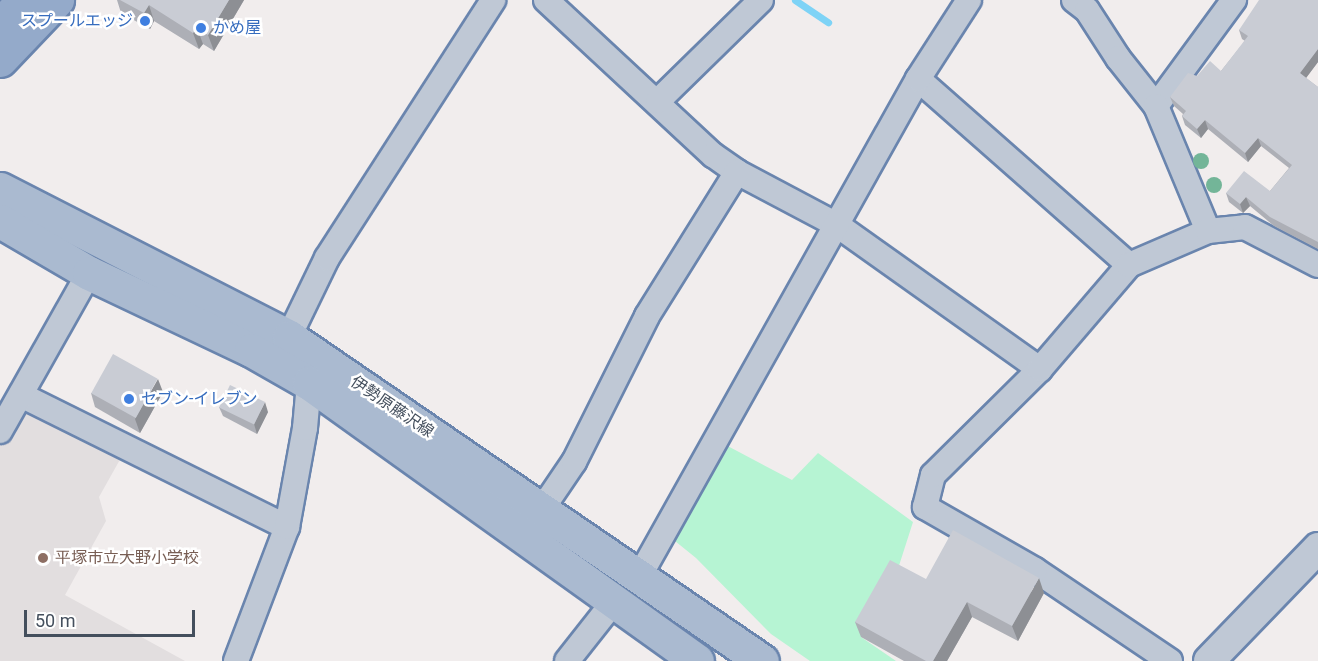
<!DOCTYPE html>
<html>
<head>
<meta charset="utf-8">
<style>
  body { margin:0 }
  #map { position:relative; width:1318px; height:661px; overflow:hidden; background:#f1eded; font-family:Roboto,"Noto Sans JP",sans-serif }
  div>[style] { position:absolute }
  .education>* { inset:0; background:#e2dedf }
  .green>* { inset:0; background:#b6f4d3 }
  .stream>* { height:7px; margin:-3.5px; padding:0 3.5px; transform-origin:3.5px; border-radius:3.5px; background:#7ed3f6 }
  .roads { filter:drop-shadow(2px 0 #6a85ae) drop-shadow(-2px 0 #6a85ae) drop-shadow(0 2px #6a85ae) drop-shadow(0 -2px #6a85ae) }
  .minor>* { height:24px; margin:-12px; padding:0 12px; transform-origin:12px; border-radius:12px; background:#bfc8d5 }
  .tertiary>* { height:30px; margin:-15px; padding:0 15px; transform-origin:15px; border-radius:15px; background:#bfc8d5 }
  .primary>* { height:33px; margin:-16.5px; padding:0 16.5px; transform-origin:16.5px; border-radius:16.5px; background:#aabad0 }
  .trunk>* { height:33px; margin:-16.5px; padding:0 16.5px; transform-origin:16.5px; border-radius:16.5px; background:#94aaca }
  .trees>* { width:16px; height:16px; margin:-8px; border-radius:50%; background:#73b598 }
  .wall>* { inset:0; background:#adafb6 }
  .shaded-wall>* { inset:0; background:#8d8f94 }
  .building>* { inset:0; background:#c9ccd4; transform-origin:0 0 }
  .dots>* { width:16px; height:16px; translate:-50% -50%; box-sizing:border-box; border:3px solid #fff; border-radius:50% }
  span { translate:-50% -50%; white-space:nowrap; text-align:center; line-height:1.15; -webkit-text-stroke:5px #fff; paint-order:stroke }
  .shop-label { font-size:16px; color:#366cbe }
  .right { translate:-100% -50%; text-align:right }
  .left { translate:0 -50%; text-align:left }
  .street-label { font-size:16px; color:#444f5d }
  .education-label { font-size:16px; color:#785e54 }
  .scale { position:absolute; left:24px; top:610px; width:171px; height:27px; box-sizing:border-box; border:3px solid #444f5d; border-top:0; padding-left:8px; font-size:18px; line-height:21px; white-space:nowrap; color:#444f5d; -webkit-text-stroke:4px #fff; paint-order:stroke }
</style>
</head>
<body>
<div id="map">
  <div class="education">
    <div style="clip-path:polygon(18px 407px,122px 456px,99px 497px,106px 521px,65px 595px,185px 661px,0 661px,0 439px)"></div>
  </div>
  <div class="green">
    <div style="clip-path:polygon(722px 443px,792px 480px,818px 453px,913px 522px,896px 575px,861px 637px,896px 661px,810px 661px,771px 634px,696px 558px,670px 537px)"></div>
  </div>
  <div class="stream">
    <div style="left:795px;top:0;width:40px;rotate:34deg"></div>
  </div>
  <div class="roads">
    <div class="minor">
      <div style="left:546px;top:0;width:228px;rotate:42.9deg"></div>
      <div style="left:713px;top:155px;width:29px;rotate:35deg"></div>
      <div style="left:737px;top:172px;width:113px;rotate:27.9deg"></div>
      <div style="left:837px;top:225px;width:249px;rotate:35.4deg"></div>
      <div style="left:1074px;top:0;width:16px;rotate:38deg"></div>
      <div style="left:1087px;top:10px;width:57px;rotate:57.1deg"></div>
      <div style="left:1118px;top:58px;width:61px;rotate:51.6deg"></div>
      <div style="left:1156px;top:106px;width:132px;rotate:-53.7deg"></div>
      <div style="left:918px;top:79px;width:281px;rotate:41.4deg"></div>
      <div style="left:658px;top:101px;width:144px;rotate:-44.4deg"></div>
      <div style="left:1156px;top:106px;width:135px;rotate:67.4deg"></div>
      <div style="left:282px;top:351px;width:103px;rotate:-64.2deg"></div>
      <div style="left:327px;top:258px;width:307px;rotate:-57.2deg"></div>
      <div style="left:21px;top:395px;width:297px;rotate:26.4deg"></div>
      <div style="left:0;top:431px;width:181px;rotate:-60.6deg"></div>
      <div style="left:542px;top:509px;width:57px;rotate:-55.8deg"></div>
      <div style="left:574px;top:462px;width:163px;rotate:-63.4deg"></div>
      <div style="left:647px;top:316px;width:170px;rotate:-58deg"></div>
      <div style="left:639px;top:577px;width:571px;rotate:-60.74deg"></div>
      <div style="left:918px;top:79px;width:94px;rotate:-57.2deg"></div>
      <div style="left:236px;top:661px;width:143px;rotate:-69.2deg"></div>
      <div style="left:287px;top:527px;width:101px;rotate:-79.7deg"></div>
      <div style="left:305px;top:428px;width:45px;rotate:-84.9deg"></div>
      <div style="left:309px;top:383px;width:14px;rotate:-115deg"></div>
      <div style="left:567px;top:661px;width:73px;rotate:-51.7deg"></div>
      <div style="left:1170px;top:661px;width:163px;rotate:-146deg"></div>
      <div style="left:1035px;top:570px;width:127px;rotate:-150.2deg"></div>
      <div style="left:925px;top:507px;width:33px;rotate:-76deg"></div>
      <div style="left:933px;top:475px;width:151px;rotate:-44.7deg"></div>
      <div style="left:1040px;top:369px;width:137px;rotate:-49.4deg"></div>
      <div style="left:1129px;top:265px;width:86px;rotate:-23.3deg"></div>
      <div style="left:1208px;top:231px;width:37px;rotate:-6deg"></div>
      <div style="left:1245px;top:227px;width:82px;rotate:27.5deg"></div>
    </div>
    <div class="tertiary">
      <div style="left:1209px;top:661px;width:157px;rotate:-46deg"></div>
    </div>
    <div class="primary">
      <div style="left:0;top:189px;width:325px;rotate:27.1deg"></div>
      <div style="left:289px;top:337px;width:573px;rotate:34.41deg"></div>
      <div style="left:0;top:221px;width:103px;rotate:30.3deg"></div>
      <div style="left:89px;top:273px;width:179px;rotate:25.4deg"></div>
      <div style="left:251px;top:350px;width:67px;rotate:29.6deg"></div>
      <div style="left:309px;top:383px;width:477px;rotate:35.6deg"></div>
    </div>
    <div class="trunk">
      <div style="left:0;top:25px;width:34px;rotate:-47deg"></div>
      <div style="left:0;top:60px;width:83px;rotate:-46.5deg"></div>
    </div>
  </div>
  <div class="trees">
    <div style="left:1201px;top:161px"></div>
    <div style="left:1214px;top:185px"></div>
  </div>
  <div class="wall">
    <div style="clip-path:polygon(117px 0,244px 0,214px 51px,203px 44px,199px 49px,154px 21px,150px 29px,121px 13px)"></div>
    <div style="clip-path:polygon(1318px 0,1318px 62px,1306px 78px,1318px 87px,1318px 249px,1274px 226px,1250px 206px,1243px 213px,1229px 202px,1226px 193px,1270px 191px,1289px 168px,1261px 146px,1248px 162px,1208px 129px,1201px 138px,1185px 125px,1182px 116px,1183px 114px,1174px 106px,1170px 97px,1197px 76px,1221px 71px,1245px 41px,1242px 39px,1239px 30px)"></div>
    <div style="clip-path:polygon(163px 392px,140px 433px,95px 407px,91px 393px)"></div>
    <div style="clip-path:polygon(219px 407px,268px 412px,257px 434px,223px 416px)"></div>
    <div style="clip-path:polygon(926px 579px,1044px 593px,1018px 641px,972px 617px,947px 661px,904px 661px,861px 637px,855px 622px)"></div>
  </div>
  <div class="shaded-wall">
    <div style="clip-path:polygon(229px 0,244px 0,214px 51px,208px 35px)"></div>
    <div style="clip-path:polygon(149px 5px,154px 21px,150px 29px,144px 13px)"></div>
    <div style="clip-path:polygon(197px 28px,203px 44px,199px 49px,193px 33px)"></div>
    <div style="clip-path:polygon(1318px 49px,1318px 62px,1303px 82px,1300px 73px)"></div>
    <div style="clip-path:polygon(1205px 120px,1208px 129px,1201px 138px,1197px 129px)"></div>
    <div style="clip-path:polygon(1258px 138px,1261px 146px,1248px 162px,1245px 153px)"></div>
    <div style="clip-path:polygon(1246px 197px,1250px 206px,1243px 213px,1240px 204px)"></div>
    <div style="clip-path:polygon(158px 379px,163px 392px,140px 433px,135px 419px)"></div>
    <div style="clip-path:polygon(265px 402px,268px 412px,257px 434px,254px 424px)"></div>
    <div style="clip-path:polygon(1039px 578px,1044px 593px,1018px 641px,1012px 626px)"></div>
    <div style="clip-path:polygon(967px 602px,972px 617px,947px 661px,933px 661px)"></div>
  </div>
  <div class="building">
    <div style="clip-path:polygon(120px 0,229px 0,208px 35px,197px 28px,193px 33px,149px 5px,144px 13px)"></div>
    <div style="clip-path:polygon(1259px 0,1318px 0,1318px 49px,1300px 73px,1318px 87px,1318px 242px,1270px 217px,1246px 197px,1240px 204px,1226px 193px,1244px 171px,1270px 191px,1292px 165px,1258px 138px,1245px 153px,1205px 120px,1197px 129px,1182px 116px,1186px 111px,1170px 97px,1188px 73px,1197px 76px,1210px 61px,1221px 71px,1248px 36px,1239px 30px)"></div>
    <div style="left:113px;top:354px;width:51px;height:45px;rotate:29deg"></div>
    <div style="left:230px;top:385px;width:39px;height:25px;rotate:26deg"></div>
    <div style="clip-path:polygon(953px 530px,1039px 578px,1012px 626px,967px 602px,933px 661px,926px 661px,855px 622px,890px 560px,926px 579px)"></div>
  </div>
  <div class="dots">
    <div style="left:145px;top:21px;background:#3f7fe0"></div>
    <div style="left:201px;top:28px;background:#3f7fe0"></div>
    <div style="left:129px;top:399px;background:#3f7fe0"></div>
    <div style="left:43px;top:558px;background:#8d6e63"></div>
  </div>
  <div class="shop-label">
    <span class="right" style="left:133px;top:21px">スプールエッジ</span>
    <span class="left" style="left:213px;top:28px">かめ屋</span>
    <span class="left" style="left:141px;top:399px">セブン-イレブン</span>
  </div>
  <div class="street-label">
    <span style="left:392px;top:407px;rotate:34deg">伊勢原藤沢線</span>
  </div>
  <div class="education-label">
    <span class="left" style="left:55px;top:558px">平塚市立大野小学校</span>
  </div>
  <div class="scale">50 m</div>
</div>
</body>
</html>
